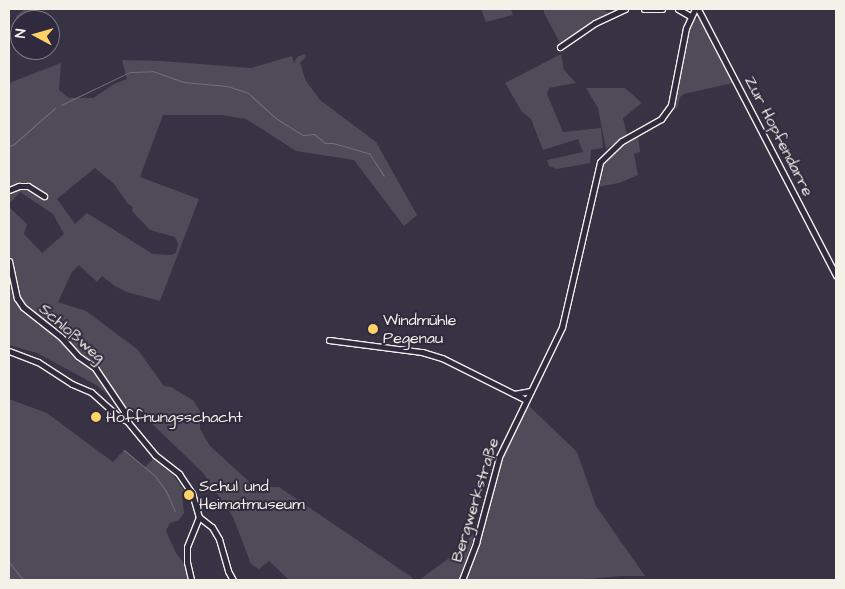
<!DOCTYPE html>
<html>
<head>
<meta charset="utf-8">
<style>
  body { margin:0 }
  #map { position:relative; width:845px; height:589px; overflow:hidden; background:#373244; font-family:"Architects Daughter",sans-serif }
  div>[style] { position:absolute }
  .green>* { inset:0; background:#504b59 }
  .stream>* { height:1px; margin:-0.5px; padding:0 0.5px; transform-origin:0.5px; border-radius:0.5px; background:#726e77 }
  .roads { filter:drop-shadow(1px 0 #f4f1e8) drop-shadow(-1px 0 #f4f1e8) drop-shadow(0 1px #f4f1e8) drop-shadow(0 -1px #f4f1e8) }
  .minor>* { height:5px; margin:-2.5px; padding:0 2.5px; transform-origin:2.5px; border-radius:2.5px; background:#2f2a3d }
  .dots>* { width:14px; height:14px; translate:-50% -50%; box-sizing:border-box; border:2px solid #2f2a3d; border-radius:50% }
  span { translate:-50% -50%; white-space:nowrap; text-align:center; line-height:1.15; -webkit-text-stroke:4px #2f2a3d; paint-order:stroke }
  .street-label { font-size:16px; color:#f4f1e8 }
  .poi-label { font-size:16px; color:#f4f1e8 }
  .left { translate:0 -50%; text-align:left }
  .frame { position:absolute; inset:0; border:10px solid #f4f1e8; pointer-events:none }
  .north { position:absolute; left:10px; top:10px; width:50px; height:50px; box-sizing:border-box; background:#2f2a3d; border:1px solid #7e7a81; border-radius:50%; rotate:276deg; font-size:14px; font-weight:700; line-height:20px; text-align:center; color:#f4f1e8 }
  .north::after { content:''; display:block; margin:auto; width:18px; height:22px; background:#ffd166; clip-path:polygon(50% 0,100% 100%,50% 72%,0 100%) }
</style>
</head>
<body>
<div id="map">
  <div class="green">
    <div style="clip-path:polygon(25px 9px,38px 9px,40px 14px,20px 20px,17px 24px,16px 16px)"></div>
    <div style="clip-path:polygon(481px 9px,511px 9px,513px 15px,486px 22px)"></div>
    <div style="clip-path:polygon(544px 9px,603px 9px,609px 13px,560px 43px,544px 13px)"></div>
    <div style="clip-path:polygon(693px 18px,700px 20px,733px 83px,684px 94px,680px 97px,677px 109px,673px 104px,690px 21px)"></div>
    <div style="clip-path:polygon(evenodd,304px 54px,306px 57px,300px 63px,306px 81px,320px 100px,376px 142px,417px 215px,404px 226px,354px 160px,296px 151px,246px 119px,222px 115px,163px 115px,140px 177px,199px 199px,160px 301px,127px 292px,115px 286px,102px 276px,97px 282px,79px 265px,72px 272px,58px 302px,86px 311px,138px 350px,164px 386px,171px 387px,194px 401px,200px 411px,200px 429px,210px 446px,255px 487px,279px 487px,413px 578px,411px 580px,289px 580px,269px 561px,259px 569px,251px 564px,233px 517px,204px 474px,138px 410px,128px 413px,98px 386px,37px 353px,9px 345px,9px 207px,27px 224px,24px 234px,42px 253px,64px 234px,53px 214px,20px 192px,9px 204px,9px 83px,61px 63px,59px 90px,69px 98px,93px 98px,114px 84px,127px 79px,122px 60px,162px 61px,251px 68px,292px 56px,294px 63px,297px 57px,304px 54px,95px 168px,114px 184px,128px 204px,133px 207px,132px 211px,150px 230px,175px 237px,178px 244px,176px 253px,171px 255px,153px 254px,87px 213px,75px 224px,57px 199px,95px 168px)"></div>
    <div style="clip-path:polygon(561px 54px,564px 70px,576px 83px,549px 88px,547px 94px,563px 132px,601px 128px,603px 148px,591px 150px,590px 163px,557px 169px,549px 166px,547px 160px,583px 152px,578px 139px,543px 150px,531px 119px,522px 112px,505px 83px)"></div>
    <div style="clip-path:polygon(586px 88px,625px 88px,642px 103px,623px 118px,627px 135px,606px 149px,598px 108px)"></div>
    <div style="clip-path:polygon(638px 135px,640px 152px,634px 154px,638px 175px,619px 183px,597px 187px,599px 173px,603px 162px,625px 141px)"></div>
    <div style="clip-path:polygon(9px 399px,47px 413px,113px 462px,124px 450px,144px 468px,154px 458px,172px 474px,184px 490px,182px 494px,184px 513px,179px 520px,170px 523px,166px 531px,176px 553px,183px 562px,189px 580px,9px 580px)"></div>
    <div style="clip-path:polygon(527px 404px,577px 452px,596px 506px,645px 576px,621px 576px,578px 580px,466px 580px,496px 475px,507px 444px)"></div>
    <div style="clip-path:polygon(473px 534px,475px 535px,459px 580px,419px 580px,448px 559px)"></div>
  </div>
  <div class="stream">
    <div style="left:61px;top:105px;width:76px;rotate:-25.6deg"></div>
    <div style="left:130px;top:72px;width:23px;rotate:-2deg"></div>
    <div style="left:153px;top:71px;width:33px;rotate:20deg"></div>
    <div style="left:184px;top:82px;width:43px;rotate:5.3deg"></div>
    <div style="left:227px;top:86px;width:22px;rotate:18deg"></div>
    <div style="left:248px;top:93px;width:39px;rotate:42deg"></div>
    <div style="left:277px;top:119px;width:31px;rotate:32deg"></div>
    <div style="left:303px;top:135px;width:11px;rotate:-5deg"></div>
    <div style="left:314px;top:134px;width:14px;rotate:39deg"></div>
    <div style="left:325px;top:143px;width:8px"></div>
    <div style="left:333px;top:143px;width:37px;rotate:16deg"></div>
    <div style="left:369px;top:153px;width:27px;rotate:57deg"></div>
    <div style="left:9px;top:146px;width:5px;rotate:-22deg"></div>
    <div style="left:14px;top:144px;width:55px;rotate:-41.3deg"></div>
    <div style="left:124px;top:450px;width:40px;rotate:40deg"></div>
    <div style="left:155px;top:476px;width:19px;rotate:54deg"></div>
    <div style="left:166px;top:491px;width:22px;rotate:66deg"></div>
    <div style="left:9px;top:562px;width:23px;rotate:52deg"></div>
  </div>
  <div class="roads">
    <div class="minor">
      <div style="left:644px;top:9px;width:18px"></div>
      <div style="left:678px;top:9px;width:14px;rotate:30deg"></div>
      <div style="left:698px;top:9px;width:300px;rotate:62.6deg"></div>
      <div style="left:560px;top:47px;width:42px;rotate:-34.4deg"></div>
      <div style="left:595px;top:23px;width:33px;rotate:-25deg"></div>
      <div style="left:9px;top:190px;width:11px;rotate:-22deg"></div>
      <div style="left:19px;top:186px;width:9px"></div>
      <div style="left:28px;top:186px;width:19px;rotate:32deg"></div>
      <div style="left:9px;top:261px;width:38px;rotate:78deg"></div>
      <div style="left:17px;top:298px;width:11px;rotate:56deg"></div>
      <div style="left:23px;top:307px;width:48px;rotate:38.3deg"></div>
      <div style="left:61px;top:337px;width:25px;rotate:48deg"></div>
      <div style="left:78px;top:356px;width:21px;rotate:35deg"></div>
      <div style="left:95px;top:368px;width:52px;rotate:56deg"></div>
      <div style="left:124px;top:411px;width:9px;rotate:72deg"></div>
      <div style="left:329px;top:340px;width:94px;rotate:7.4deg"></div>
      <div style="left:422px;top:352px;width:21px;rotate:17deg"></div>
      <div style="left:442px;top:358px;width:94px;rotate:26.6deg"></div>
      <div style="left:9px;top:351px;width:31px;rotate:21deg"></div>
      <div style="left:38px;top:362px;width:40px;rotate:32.9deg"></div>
      <div style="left:72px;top:384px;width:21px;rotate:23deg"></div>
      <div style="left:91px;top:392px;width:38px;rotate:42deg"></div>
      <div style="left:119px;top:417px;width:9px;rotate:27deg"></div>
      <div style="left:127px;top:421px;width:44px;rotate:50.5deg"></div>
      <div style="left:155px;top:455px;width:31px;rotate:38deg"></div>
      <div style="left:179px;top:474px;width:23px;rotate:56deg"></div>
      <div style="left:192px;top:493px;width:25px;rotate:74deg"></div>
      <div style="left:199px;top:517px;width:32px;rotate:112deg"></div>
      <div style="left:187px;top:547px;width:15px;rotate:90deg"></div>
      <div style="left:187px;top:562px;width:18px;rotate:77deg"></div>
      <div style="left:514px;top:394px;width:17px;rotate:-10deg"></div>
      <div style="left:199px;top:517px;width:16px;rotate:38deg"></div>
      <div style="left:212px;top:527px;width:14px;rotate:60deg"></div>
      <div style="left:219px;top:539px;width:33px;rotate:74deg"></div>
      <div style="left:228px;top:571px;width:10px;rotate:61deg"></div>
      <div style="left:462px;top:580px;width:40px;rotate:-69deg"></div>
      <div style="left:476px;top:543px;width:89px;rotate:-75deg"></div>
      <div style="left:499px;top:457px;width:144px;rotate:-64.1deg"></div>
      <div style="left:562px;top:327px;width:169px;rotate:-77deg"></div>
      <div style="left:600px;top:162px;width:30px;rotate:-44deg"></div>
      <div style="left:622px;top:141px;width:45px;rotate:-29.4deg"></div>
      <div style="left:661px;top:119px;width:17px;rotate:-54deg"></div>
      <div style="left:671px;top:105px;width:78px;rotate:-79deg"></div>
      <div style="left:686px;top:28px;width:21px;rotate:-65deg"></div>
    </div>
  </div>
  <div class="dots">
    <div style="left:373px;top:329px;background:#ffd166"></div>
    <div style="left:96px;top:417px;background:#ffd166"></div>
    <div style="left:189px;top:495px;background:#ffd166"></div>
  </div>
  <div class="street-label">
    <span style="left:779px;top:136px;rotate:63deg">Zur Hopfendarre</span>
    <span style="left:72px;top:333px;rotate:41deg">Schloßweg</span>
    <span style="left:475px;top:500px;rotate:-73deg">Bergwerkstraße</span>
  </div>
  <div class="poi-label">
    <span class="left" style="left:383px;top:329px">Windmühle<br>Pegenau</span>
    <span class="left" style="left:106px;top:417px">Hoffnungsschacht</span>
    <span class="left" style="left:199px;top:495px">Schul und<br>Heimatmuseum</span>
  </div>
  <div class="frame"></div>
  <div class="north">N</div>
</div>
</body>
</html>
